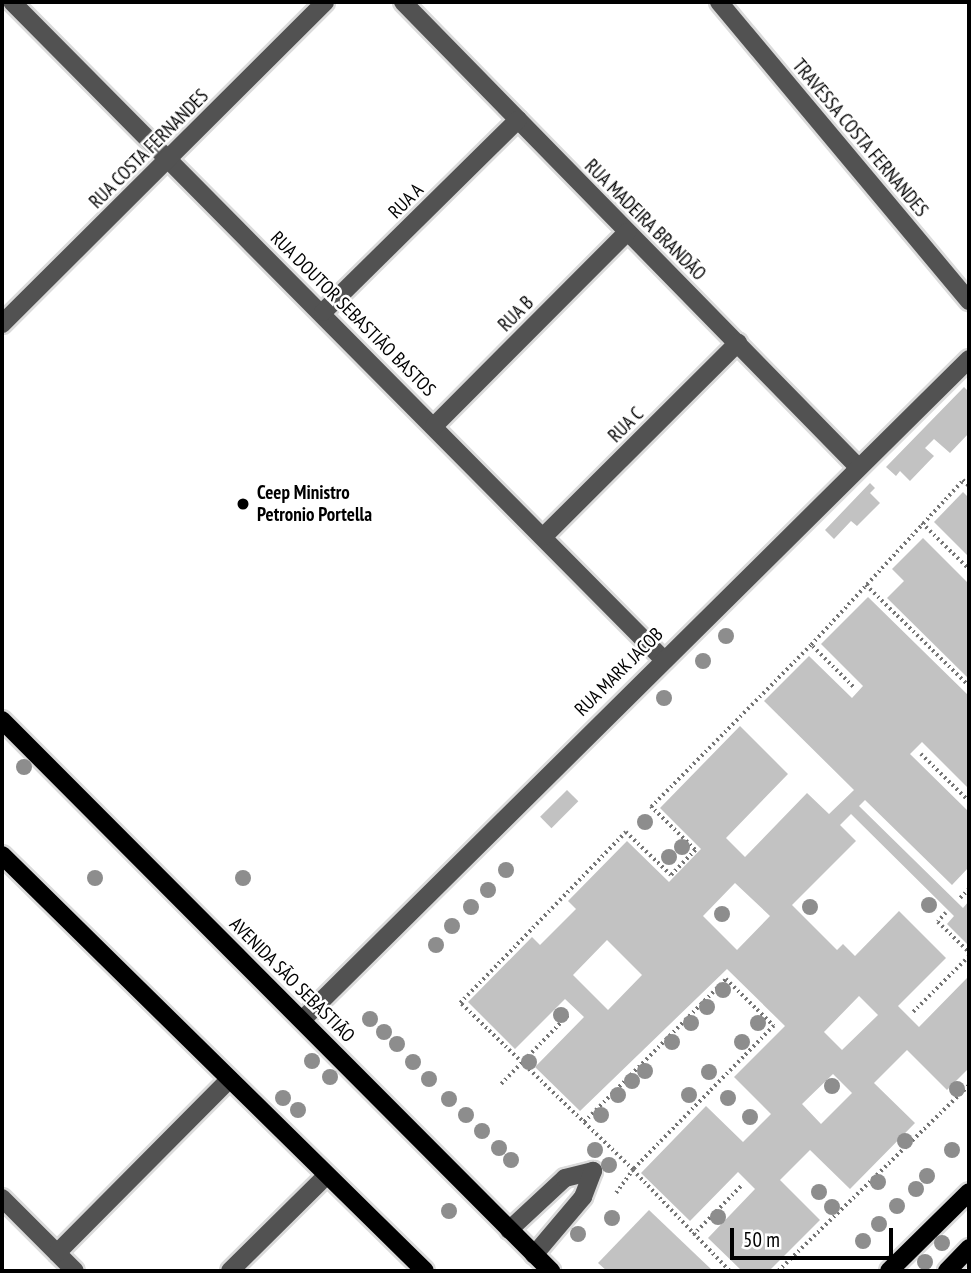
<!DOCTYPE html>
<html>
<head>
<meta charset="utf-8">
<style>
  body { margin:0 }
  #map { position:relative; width:971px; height:1273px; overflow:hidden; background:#fff; font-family:"PT Sans Narrow",sans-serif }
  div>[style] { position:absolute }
  .building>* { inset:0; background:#c2c2c2; transform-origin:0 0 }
  .path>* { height:3.5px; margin-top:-1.75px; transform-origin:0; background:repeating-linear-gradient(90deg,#747474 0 2px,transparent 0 5.5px) }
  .roads { filter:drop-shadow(2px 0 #dbdbdb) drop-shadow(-2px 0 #dbdbdb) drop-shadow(0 2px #dbdbdb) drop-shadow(0 -2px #dbdbdb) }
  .minor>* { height:18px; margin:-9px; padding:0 9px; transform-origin:9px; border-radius:9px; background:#525252 }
  .major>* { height:18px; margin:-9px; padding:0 9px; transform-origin:9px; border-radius:9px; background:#000 }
  .trees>* { width:16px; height:16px; margin:-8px; border-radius:50%; background:#8d8d8d }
  .dots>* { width:19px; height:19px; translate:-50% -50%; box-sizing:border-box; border:4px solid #fff; border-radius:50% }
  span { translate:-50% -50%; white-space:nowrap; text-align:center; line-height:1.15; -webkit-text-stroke:5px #fff; paint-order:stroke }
  .street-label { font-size:19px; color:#000 }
  .poi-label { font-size:19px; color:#000; font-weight:700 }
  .left { translate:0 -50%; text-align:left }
  .frame { position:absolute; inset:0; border:4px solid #000; pointer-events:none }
  .scale { position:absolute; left:730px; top:1228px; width:163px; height:32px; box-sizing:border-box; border:4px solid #000; border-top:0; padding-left:9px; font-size:21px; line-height:24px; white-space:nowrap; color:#000; -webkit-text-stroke:5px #fff; paint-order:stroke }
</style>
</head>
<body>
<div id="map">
  <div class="building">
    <div style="clip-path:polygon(964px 387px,969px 392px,969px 433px,950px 453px,934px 439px,925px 448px,934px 456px,910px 481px,900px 471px,896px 476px,886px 467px)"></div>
    <div style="clip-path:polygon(870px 483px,875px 488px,870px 493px,880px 503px,857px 526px,851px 521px,834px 539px,825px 530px)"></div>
    <div style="clip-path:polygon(963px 492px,969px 498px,969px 557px,934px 522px)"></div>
    <div style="clip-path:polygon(923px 538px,969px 584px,969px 679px,887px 598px,904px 581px,892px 569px)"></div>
    <div style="clip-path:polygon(evenodd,868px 597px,969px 696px,969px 789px,922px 742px,910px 754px,969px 812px,969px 867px,952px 885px,865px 800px,859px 806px,963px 908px,969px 901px,969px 946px,947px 924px,954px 916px,851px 814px,840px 825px,856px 841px,792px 905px,837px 950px,843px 944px,855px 956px,899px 911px,946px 958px,898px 1006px,919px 1027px,967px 978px,969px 1068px,947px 1090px,907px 1050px,874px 1083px,915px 1123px,850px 1189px,810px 1150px,780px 1180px,820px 1220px,769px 1271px,742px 1271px,708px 1238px,755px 1189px,738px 1172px,690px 1221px,641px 1173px,706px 1106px,743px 1142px,771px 1114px,734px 1077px,785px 1026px,727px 969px,580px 1111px,535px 1067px,584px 1017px,565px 999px,515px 1049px,468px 1002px,532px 937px,540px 945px,576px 909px,568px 901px,627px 841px,669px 882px,701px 849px,660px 808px,740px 726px,788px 774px,726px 838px,745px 857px,807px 793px,829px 814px,854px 790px,764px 701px,809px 656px,852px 698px,863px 686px,821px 644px,868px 597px,735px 883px,770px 916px,737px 950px,703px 916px,735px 883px,868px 597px,607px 940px,642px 975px,608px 1010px,573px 975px,607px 940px,868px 597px,859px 996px,878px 1015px,842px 1050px,824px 1032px,859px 996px,868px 597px,833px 1074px,852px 1093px,821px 1124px,802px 1104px,833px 1074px)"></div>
    <div style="left:567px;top:790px;width:16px;height:38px;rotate:45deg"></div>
    <div style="clip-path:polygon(649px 1210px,713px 1271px,607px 1271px,598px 1263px)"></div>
  </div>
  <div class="path">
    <div style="left:922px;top:523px;width:66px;rotate:44.4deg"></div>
    <div style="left:866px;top:585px;width:144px;rotate:44.4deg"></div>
    <div style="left:853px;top:687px;width:59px;rotate:-135deg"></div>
    <div style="left:811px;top:645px;width:224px;rotate:-47.3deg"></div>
    <div style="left:963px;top:480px;width:8px;rotate:45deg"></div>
    <div style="left:921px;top:754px;width:67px;rotate:44.4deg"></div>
    <div style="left:960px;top:898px;width:13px;rotate:-45deg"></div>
    <div style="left:946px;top:913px;width:12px;rotate:132deg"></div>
    <div style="left:938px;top:922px;width:43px;rotate:44.1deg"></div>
    <div style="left:913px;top:1012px;width:79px;rotate:-45deg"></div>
    <div style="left:501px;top:1084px;width:96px;rotate:-45.8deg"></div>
    <div style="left:584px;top:1122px;width:202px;rotate:-45.2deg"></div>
    <div style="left:726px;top:979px;width:67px;rotate:44.4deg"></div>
    <div style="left:774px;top:1026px;width:202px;rotate:134.4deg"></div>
    <div style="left:633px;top:1170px;width:240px;rotate:-136deg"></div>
    <div style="left:460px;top:1003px;width:238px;rotate:-45.9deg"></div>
    <div style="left:626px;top:832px;width:62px;rotate:43.7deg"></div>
    <div style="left:671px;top:875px;width:35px;rotate:-46deg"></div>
    <div style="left:695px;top:850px;width:62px;rotate:-135.7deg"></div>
    <div style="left:651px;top:807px;width:228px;rotate:-45.4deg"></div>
    <div style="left:616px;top:1193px;width:29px;rotate:-54deg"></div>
    <div style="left:633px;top:1170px;width:140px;rotate:46.2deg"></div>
    <div style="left:693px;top:1235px;width:70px;rotate:-45.6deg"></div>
    <div style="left:778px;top:1271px;width:267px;rotate:-44.2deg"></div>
  </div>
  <div class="roads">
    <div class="minor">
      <div style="left:12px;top:2px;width:923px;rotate:45.26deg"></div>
      <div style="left:403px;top:2px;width:651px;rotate:45.62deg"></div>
      <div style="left:719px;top:2px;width:390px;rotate:50.1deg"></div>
      <div style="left:323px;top:312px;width:274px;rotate:-44.6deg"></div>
      <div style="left:2px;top:324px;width:456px;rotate:-44.9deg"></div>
      <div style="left:434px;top:426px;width:274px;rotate:-45.1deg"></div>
      <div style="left:544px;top:536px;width:274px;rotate:-44.9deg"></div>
      <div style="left:302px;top:1020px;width:939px;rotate:-44.74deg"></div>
      <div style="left:2px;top:1198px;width:103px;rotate:45deg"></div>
      <div style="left:509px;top:1230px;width:76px;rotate:-42.9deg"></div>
      <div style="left:565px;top:1178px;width:29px;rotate:-14deg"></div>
      <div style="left:57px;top:1253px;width:245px;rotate:-45.2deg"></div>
      <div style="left:534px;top:1255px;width:76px;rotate:-49.8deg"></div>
      <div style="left:583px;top:1197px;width:28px;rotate:-69deg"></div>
      <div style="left:230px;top:1271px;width:136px;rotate:-44.7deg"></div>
    </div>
    <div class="major">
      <div style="left:2px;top:720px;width:778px;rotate:45.1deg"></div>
      <div style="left:2px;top:855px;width:593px;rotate:44.52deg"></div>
      <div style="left:889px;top:1271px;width:112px;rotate:-44.6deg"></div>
      <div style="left:947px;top:1271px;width:32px;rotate:-46deg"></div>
    </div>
  </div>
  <div class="trees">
    <div style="left:726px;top:636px"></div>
    <div style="left:703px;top:661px"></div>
    <div style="left:664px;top:698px"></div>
    <div style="left:24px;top:767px"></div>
    <div style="left:645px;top:822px"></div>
    <div style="left:682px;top:847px"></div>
    <div style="left:669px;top:857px"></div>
    <div style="left:506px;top:870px"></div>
    <div style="left:95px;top:878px"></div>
    <div style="left:243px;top:878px"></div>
    <div style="left:488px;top:890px"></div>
    <div style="left:929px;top:905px"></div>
    <div style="left:471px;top:907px"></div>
    <div style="left:810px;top:907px"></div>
    <div style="left:722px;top:914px"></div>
    <div style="left:452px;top:926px"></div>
    <div style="left:436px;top:945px"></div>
    <div style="left:723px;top:990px"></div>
    <div style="left:707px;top:1007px"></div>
    <div style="left:561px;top:1015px"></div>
    <div style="left:370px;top:1019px"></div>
    <div style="left:691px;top:1023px"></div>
    <div style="left:758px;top:1023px"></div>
    <div style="left:384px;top:1032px"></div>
    <div style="left:672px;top:1042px"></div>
    <div style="left:742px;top:1042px"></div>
    <div style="left:397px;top:1044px"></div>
    <div style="left:312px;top:1061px"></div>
    <div style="left:413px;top:1062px"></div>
    <div style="left:529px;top:1062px"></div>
    <div style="left:645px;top:1071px"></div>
    <div style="left:709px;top:1072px"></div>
    <div style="left:330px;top:1077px"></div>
    <div style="left:429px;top:1079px"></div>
    <div style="left:632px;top:1081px"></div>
    <div style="left:832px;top:1086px"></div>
    <div style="left:957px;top:1089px"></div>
    <div style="left:618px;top:1095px"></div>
    <div style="left:689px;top:1095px"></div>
    <div style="left:283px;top:1098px"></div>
    <div style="left:728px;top:1098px"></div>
    <div style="left:449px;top:1099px"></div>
    <div style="left:298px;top:1110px"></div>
    <div style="left:466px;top:1115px"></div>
    <div style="left:601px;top:1115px"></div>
    <div style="left:750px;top:1117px"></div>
    <div style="left:482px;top:1131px"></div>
    <div style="left:905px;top:1141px"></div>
    <div style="left:499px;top:1148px"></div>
    <div style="left:595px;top:1150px"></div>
    <div style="left:952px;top:1150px"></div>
    <div style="left:511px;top:1160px"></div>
    <div style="left:609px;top:1165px"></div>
    <div style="left:927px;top:1176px"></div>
    <div style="left:878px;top:1182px"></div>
    <div style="left:916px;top:1189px"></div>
    <div style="left:819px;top:1192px"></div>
    <div style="left:897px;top:1206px"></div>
    <div style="left:832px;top:1207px"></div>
    <div style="left:449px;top:1211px"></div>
    <div style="left:718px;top:1217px"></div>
    <div style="left:612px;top:1218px"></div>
    <div style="left:879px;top:1224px"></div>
    <div style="left:578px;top:1234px"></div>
    <div style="left:863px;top:1241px"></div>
    <div style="left:942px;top:1243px"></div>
    <div style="left:925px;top:1262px"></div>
  </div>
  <div class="dots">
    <div style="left:243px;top:504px;background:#000"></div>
  </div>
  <div class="street-label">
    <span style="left:860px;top:138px;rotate:50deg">TRAVESSA COSTA FERNANDES</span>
    <span style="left:149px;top:149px;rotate:-45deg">RUA COSTA FERNANDES</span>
    <span style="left:406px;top:201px;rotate:-45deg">RUA A</span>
    <span style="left:645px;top:220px;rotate:45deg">RUA MADEIRA BRANDÃO</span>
    <span style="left:353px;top:314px;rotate:45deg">RUA DOUTOR SEBASTIÃO BASTOS</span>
    <span style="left:516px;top:314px;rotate:-45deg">RUA B</span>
    <span style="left:626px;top:425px;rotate:-45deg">RUA C</span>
    <span style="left:619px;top:672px;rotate:-45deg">RUA MARK JACOB</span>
    <span style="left:292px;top:980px;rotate:45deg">AVENIDA SÃO SEBASTIÃO</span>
  </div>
  <div class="poi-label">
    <span class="left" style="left:257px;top:504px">Ceep Ministro<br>Petronio Portella</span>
  </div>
  <div class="frame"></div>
  <div class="scale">50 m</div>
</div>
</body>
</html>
